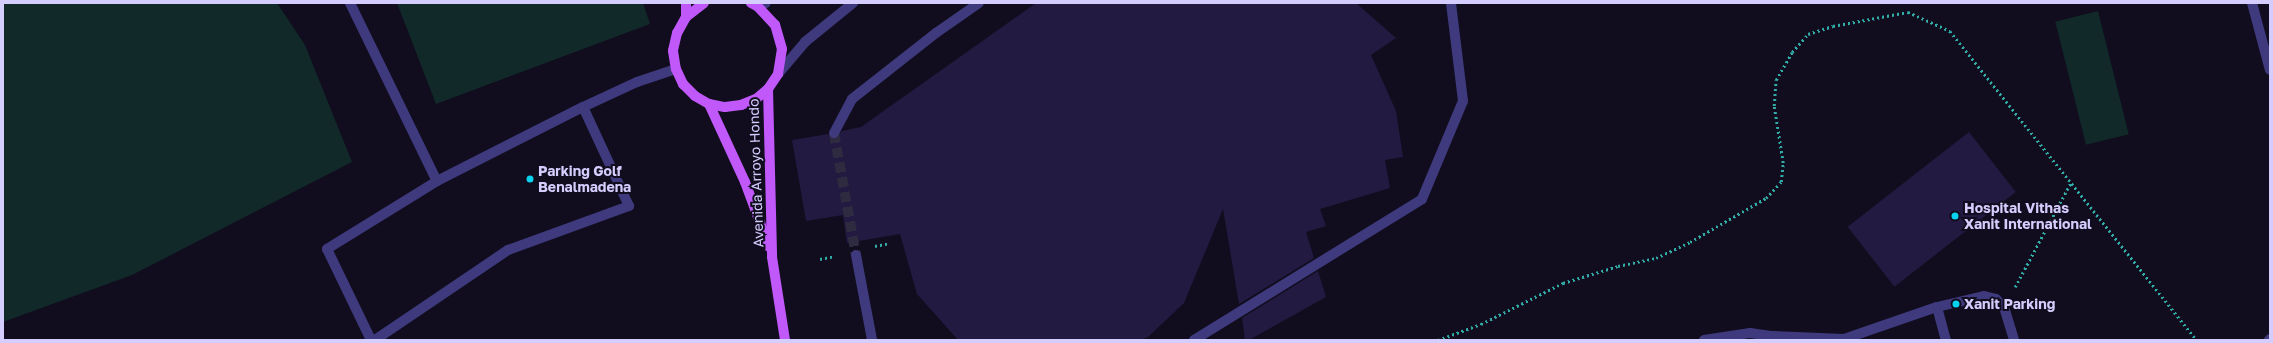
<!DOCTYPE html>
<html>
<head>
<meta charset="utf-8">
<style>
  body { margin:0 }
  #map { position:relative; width:2273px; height:343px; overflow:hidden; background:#110d1f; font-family:"Golos Text",sans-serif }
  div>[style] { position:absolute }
  .green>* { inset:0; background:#112929; transform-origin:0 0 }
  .building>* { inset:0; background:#221a40; transform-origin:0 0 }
  .minor-tunnel>* { height:10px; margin-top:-5px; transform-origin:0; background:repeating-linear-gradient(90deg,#2e2a40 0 10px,transparent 0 15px) }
  .path>* { height:2.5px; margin-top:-1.25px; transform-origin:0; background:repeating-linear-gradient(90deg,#31ada8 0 2px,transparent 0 5px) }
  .minor>* { height:10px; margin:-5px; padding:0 5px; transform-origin:5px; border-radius:5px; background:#3e3a7d }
  .major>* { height:10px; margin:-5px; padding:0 5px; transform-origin:5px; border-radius:5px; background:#c058fa }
  .dots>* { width:11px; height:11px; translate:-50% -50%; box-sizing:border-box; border:2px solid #110d1f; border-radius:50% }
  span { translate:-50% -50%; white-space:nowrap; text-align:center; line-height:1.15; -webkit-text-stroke:4px #110d1f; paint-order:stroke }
  .poi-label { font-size:14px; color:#d4cdfd; font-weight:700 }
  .left { translate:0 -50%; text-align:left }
  .street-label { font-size:14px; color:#d4cdfd }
  .frame { position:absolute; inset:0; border:4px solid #d4cdfd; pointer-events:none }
</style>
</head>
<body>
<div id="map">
  <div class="green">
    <div style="clip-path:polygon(3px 3px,277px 3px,305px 45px,352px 162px,132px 275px,3px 322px)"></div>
    <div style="clip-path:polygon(397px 3px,643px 3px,650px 24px,436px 104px)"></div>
    <div style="left:2098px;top:11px;width:127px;height:44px;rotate:76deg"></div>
  </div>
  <div class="building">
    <div style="clip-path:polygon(1036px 3px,1356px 3px,1396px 38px,1371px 55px,1396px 111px,1403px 157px,1385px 160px,1390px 188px,1320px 209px,1326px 226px,1306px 232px,1314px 258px,1239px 304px,1223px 209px,1184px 303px,1148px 337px,1141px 340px,958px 340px,917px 294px,900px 234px,847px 243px,843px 215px,806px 221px,792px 140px,828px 134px,831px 139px,835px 139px,842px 131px,861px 127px)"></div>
    <div style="left:1969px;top:132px;width:76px;height:154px;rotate:52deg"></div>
    <div style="clip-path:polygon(1318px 271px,1326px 297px,1249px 340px,1245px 340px,1242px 318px)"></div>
  </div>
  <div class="minor-tunnel">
    <div style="left:834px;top:133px;width:124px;rotate:79.8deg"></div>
  </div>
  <div class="path">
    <div style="left:875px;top:246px;width:15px;rotate:-11deg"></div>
    <div style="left:820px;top:259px;width:15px;rotate:-11deg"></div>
    <div style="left:2015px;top:287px;width:119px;rotate:-61.9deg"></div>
    <div style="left:1438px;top:340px;width:46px;rotate:-20.4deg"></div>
    <div style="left:1481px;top:324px;width:92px;rotate:-26.6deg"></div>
    <div style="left:1563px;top:283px;width:58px;rotate:-17.2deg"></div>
    <div style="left:1618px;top:266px;width:39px;rotate:-12deg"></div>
    <div style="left:1656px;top:258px;width:38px;rotate:-25deg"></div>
    <div style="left:1690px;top:242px;width:88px;rotate:-30.1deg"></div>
    <div style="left:1766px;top:198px;width:22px;rotate:-47deg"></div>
    <div style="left:1781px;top:182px;width:19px;rotate:-84deg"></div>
    <div style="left:1783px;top:163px;width:58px;rotate:-99deg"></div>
    <div style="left:1774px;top:106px;width:26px;rotate:-86deg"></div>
    <div style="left:1776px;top:80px;width:32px;rotate:-60deg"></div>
    <div style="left:1792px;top:52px;width:24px;rotate:-48deg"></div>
    <div style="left:1808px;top:34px;width:26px;rotate:-18deg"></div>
    <div style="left:1833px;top:26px;width:76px;rotate:-10.6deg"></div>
    <div style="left:1908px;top:12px;width:46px;rotate:24.3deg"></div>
    <div style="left:1950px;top:31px;width:396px;rotate:51.4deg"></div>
  </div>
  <div class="minor">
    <div style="left:350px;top:3px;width:198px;rotate:64deg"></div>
    <div style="left:2252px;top:3px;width:69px;rotate:75deg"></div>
    <div style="left:757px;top:6px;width:9px;rotate:-18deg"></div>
    <div style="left:778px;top:74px;width:42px;rotate:-49.8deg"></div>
    <div style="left:805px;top:42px;width:62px;rotate:-39.1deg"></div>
    <div style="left:834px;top:133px;width:38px;rotate:-62deg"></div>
    <div style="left:852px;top:99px;width:107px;rotate:-38.2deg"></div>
    <div style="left:936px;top:33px;width:52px;rotate:-34.9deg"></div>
    <div style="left:856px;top:255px;width:86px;rotate:79.3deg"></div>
    <div style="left:1937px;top:307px;width:48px;rotate:-13.2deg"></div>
    <div style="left:1984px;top:296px;width:12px;rotate:14deg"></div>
    <div style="left:1996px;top:299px;width:11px;rotate:45deg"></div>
    <div style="left:2004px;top:307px;width:34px;rotate:73deg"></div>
    <div style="left:371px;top:340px;width:101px;rotate:-115.8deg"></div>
    <div style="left:327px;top:249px;width:129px;rotate:-31.7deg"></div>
    <div style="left:437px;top:181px;width:164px;rotate:-26.9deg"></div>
    <div style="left:583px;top:107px;width:60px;rotate:-24.8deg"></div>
    <div style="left:637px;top:82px;width:41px;rotate:-18.4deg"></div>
    <div style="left:375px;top:340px;width:161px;rotate:-34.1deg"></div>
    <div style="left:508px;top:250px;width:129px;rotate:-20deg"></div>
    <div style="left:629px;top:206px;width:109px;rotate:-114.9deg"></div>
    <div style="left:1194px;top:340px;width:268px;rotate:-31.7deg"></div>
    <div style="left:1422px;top:199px;width:106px;rotate:-67.3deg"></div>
    <div style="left:1463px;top:101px;width:99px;rotate:-97deg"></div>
    <div style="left:1704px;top:340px;width:47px;rotate:-8.7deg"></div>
    <div style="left:1750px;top:333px;width:21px;rotate:8deg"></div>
    <div style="left:1771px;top:336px;width:73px;rotate:2.4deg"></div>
    <div style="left:1844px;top:339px;width:98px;rotate:-19deg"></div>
    <div style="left:1937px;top:307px;width:34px;rotate:75deg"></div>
    <div style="left:2269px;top:340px;width:1px;rotate:-45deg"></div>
  </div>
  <div class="major">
    <div style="left:704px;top:3px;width:23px;rotate:142deg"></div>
    <div style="left:686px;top:17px;width:18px;rotate:119deg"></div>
    <div style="left:677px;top:33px;width:18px;rotate:103deg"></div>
    <div style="left:673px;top:51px;width:18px;rotate:81deg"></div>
    <div style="left:676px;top:69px;width:17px;rotate:65deg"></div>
    <div style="left:683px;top:84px;width:17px;rotate:45deg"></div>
    <div style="left:695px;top:96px;width:16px;rotate:30deg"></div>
    <div style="left:709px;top:104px;width:16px;rotate:11deg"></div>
    <div style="left:725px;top:107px;width:16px;rotate:-7deg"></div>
    <div style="left:741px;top:105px;width:16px;rotate:-22deg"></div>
    <div style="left:756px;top:99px;width:16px;rotate:-40deg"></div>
    <div style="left:768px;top:89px;width:18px;rotate:-56deg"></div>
    <div style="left:778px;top:74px;width:25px;rotate:-81deg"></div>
    <div style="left:782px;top:49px;width:25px;rotate:-106deg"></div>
    <div style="left:775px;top:25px;width:26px;rotate:-133deg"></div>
    <div style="left:757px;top:6px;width:7px;rotate:-153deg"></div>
    <div style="left:686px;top:17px;width:14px;rotate:-90deg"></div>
    <div style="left:768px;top:89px;width:168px;rotate:88.6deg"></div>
    <div style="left:772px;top:257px;width:84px;rotate:81.1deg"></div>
    <div style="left:709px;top:104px;width:86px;rotate:65.2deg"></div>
    <div style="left:745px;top:182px;width:69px;rotate:69.7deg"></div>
  </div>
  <div class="dots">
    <div style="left:530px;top:179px;background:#08d3ef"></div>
    <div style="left:1955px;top:216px;background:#08d3ef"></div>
    <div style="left:1956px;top:304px;background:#08d3ef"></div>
  </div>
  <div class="poi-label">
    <span class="left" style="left:538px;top:179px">Parking Golf<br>Benalmadena</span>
    <span class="left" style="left:1964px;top:216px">Hospital Vithas<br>Xanit International</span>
    <span class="left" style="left:1964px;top:304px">Xanit Parking</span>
  </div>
  <div class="street-label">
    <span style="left:756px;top:173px;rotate:-92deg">Avenida Arroyo Hondo</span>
  </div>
  <div class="frame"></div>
</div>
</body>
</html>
